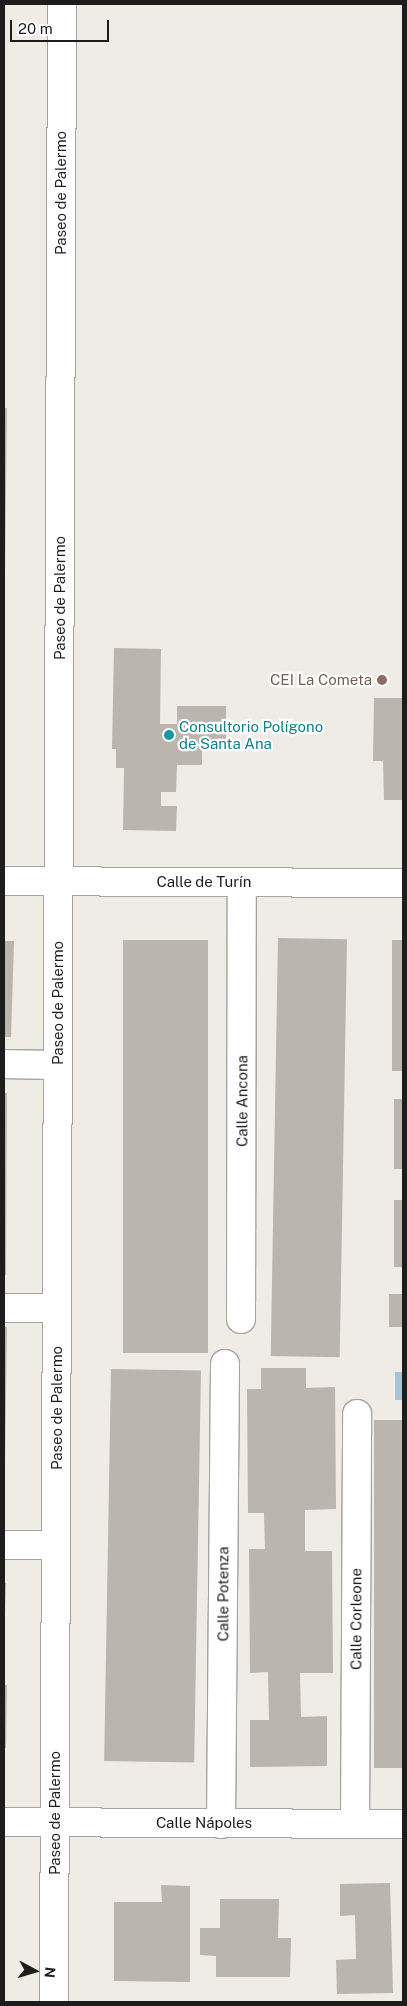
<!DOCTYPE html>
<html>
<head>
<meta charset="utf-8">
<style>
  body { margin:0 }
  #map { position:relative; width:407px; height:2006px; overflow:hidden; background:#eeece4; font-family:"Public Sans",sans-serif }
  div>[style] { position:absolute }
  .water>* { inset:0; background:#a7c4d9; transform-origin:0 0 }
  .building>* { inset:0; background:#bab5ad; transform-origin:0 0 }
  .roads { filter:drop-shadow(1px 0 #a4a4a4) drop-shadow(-1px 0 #a4a4a4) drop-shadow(0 1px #a4a4a4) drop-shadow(0 -1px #a4a4a4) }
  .minor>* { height:28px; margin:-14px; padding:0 14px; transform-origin:14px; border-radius:14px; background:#fff }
  .dots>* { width:14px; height:14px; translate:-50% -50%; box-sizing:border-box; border:2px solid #fff; border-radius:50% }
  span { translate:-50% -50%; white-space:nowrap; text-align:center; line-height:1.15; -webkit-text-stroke:4.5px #fff; paint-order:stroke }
  .street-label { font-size:15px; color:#1d1d1d }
  .education-label { font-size:15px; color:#785e54 }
  .right { translate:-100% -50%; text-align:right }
  .culture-label { font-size:15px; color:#0d838f }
  .left { translate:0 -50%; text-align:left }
  .frame { position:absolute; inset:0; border:5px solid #1d1d1d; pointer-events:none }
  .north { position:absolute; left:10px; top:1946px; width:50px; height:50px; -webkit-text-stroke:4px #fff; paint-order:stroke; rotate:96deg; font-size:14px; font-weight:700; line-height:20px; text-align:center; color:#1d1d1d }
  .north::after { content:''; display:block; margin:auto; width:18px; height:22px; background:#1d1d1d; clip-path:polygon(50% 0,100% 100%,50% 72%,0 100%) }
  .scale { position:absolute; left:10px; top:20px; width:99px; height:22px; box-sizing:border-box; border:2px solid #1d1d1d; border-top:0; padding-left:6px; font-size:15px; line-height:18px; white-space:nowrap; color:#1d1d1d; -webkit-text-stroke:4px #fff; paint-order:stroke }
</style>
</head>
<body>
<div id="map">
  <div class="water">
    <div style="left:395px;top:1372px;width:8px;height:28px"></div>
  </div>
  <div class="building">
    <div style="clip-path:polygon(4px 408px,7px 408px,5px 576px,4px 576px)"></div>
    <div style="clip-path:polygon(114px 648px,161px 649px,160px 724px,177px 724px,177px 706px,226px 706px,226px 747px,202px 747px,202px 765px,177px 765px,176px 792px,161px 792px,161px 806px,177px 806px,176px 831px,123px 830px,124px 768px,116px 768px,116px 749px,112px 749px)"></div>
    <div style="clip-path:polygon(374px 698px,403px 698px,403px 800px,384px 800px,383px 761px,373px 761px)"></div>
    <div style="left:278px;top:938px;width:69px;height:418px;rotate:1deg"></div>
    <div style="left:123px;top:940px;width:85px;height:413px"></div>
    <div style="left:392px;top:940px;width:11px;height:131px"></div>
    <div style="clip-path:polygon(4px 941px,14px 941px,11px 1037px,4px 1037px)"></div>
    <div style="clip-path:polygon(4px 1093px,7px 1093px,6px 1275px,4px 1275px)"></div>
    <div style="left:394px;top:1099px;width:9px;height:70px"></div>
    <div style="left:394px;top:1200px;width:9px;height:67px"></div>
    <div style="left:389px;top:1294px;width:14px;height:33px"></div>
    <div style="clip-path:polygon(4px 1327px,7px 1327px,5px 1466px,4px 1466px)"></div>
    <div style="clip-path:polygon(261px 1368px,306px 1368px,306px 1388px,335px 1387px,336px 1509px,305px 1510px,305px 1551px,332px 1551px,333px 1673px,300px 1673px,301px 1717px,327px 1716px,327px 1766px,250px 1767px,250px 1720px,269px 1720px,268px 1672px,250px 1673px,249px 1549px,265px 1549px,264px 1513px,248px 1513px,247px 1389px,261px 1389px)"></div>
    <div style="left:111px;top:1369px;width:90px;height:392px;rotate:1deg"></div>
    <div style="left:374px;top:1420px;width:29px;height:348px"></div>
    <div style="clip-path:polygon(4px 1583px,6px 1583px,5px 1613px,4px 1613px)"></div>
    <div style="clip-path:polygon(4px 1685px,7px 1685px,6px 1748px,4px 1748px)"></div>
    <div style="clip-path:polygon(390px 1883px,393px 1993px,337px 1994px,336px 1960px,356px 1959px,355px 1915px,340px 1916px,340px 1884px)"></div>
    <div style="clip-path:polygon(161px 1885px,190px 1886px,190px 1982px,114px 1981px,114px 1902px,162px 1902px)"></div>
    <div style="clip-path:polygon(220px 1899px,279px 1899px,278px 1938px,291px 1938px,290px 1977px,216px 1977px,216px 1956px,200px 1955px,200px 1928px,220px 1928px)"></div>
  </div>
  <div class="roads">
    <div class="minor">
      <div style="left:4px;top:881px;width:399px;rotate:0.3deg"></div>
      <div style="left:4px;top:1064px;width:54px;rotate:1.1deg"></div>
      <div style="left:4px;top:1308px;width:53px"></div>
      <div style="left:241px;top:1319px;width:437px;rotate:-89.9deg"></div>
      <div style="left:4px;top:1545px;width:52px"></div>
      <div style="left:4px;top:1822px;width:399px;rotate:0.3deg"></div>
      <div style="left:221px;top:1824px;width:460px;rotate:-89.5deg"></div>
      <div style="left:355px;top:1824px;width:410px;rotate:-89.7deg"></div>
      <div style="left:54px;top:2002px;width:1998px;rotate:-89.77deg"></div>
    </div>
  </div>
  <div class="dots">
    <div style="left:382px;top:680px;background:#8d6e63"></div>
    <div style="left:169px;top:735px;background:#0f9aa8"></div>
  </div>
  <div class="street-label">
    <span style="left:61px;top:193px;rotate:-90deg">Paseo de Palermo</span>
    <span style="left:60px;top:598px;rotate:-90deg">Paseo de Palermo</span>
    <span style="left:204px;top:882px">Calle de Turín</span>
    <span style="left:58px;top:1003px;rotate:-90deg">Paseo de Palermo</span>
    <span style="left:242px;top:1101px;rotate:-90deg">Calle Ancona</span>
    <span style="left:57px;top:1408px;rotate:-90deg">Paseo de Palermo</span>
    <span style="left:223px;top:1594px;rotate:-90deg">Calle Potenza</span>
    <span style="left:356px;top:1619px;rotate:-90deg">Calle Corleone</span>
    <span style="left:55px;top:1813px;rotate:-90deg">Paseo de Palermo</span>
    <span style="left:204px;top:1823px">Calle Nápoles</span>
  </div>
  <div class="education-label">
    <span class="right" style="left:372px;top:680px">CEI La Cometa</span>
  </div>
  <div class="culture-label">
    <span class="left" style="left:179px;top:735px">Consultorio Polígono<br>de Santa Ana</span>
  </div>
  <div class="frame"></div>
  <div class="north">N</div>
  <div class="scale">20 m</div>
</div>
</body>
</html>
